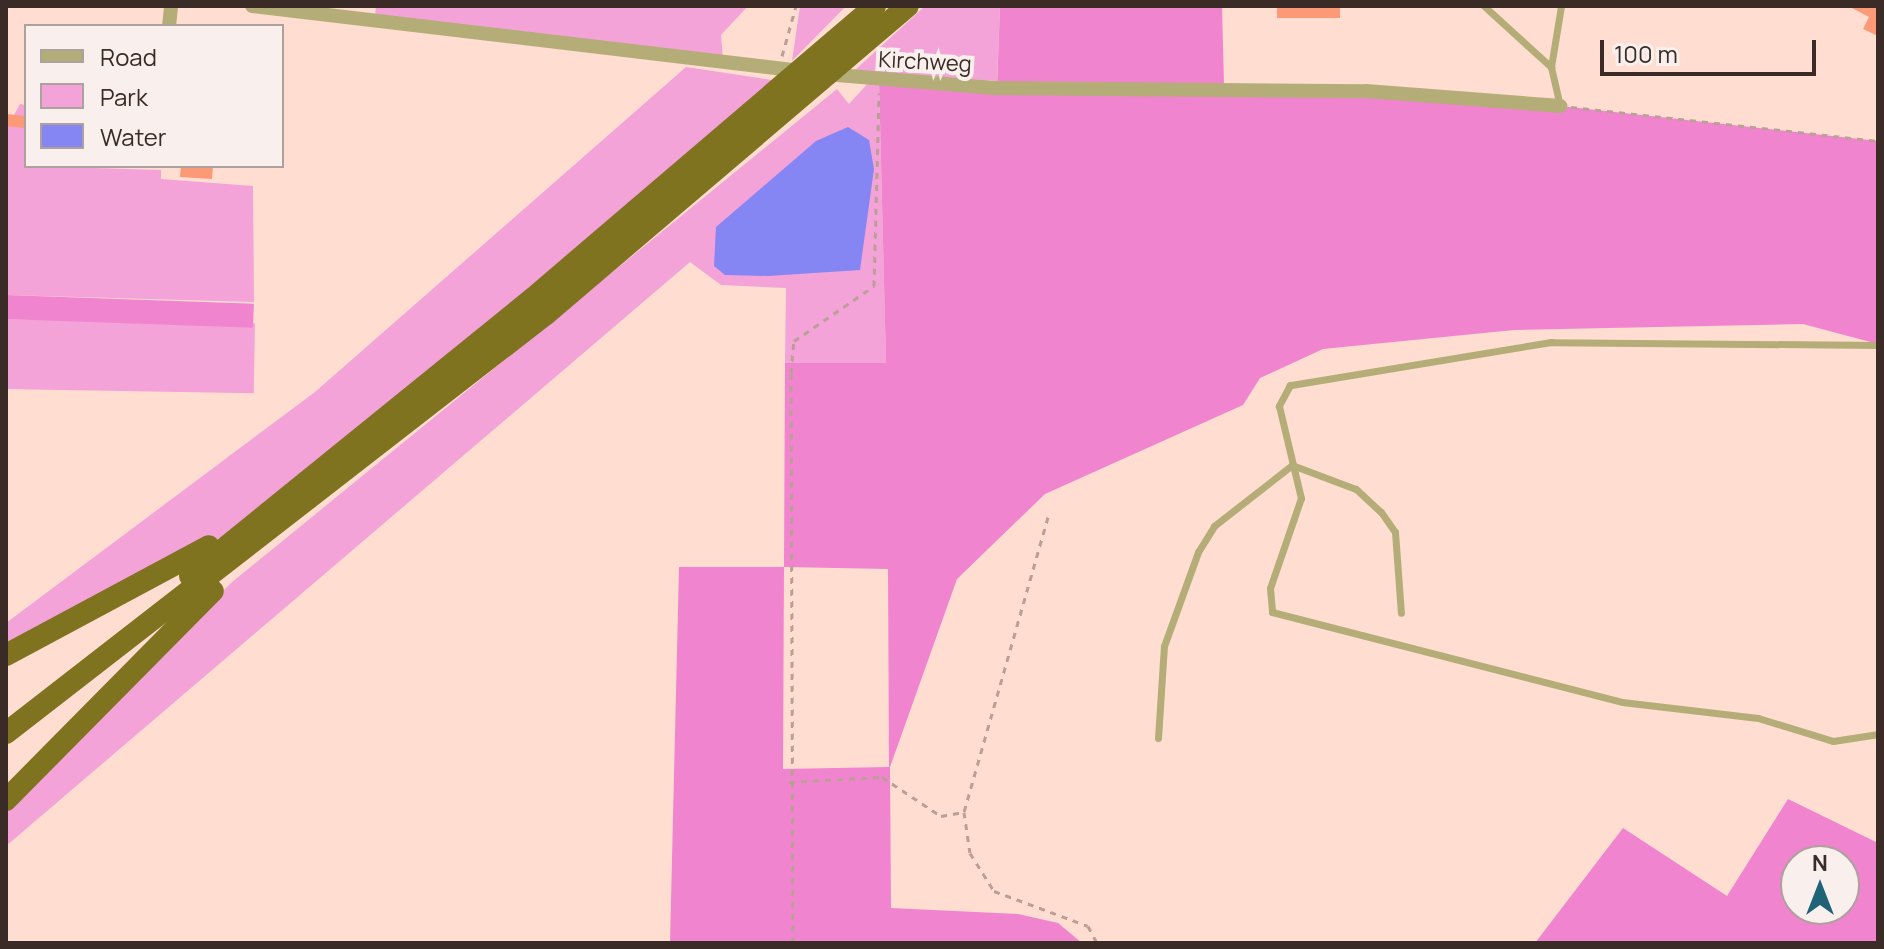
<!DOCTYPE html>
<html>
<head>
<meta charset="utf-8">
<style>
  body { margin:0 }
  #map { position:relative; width:1884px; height:949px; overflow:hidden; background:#ffddd1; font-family:Manrope,sans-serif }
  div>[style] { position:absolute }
  .green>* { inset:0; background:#f4a3d8; transform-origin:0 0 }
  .forest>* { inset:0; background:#f184ce; transform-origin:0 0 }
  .water>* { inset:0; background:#8586f3 }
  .building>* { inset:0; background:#fc9a77; transform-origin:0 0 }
  .path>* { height:3px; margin-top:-1.5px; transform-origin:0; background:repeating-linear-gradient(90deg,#bb9f96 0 6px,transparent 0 12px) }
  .service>* { height:7px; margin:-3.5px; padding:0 3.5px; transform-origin:3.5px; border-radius:3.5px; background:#b5ad78 }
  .minor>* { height:14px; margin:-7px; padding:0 7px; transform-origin:7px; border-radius:7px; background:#b5ad78 }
  .trunk>* { height:22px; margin:-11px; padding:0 11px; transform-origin:11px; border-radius:11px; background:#7f7320 }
  span { translate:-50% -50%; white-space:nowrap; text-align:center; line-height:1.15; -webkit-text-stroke:8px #f9f0ed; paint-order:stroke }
  .street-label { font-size:22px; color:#3b2b26 }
  .frame { position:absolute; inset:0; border:8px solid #3b2b26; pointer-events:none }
  .legend { position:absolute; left:24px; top:24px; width:260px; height:144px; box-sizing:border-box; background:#f9f0ed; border:2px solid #ada19d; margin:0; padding:10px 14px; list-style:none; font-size:24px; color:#3b2b26 }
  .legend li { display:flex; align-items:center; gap:16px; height:40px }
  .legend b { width:40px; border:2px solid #ada19d }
  .north { position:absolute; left:1780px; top:845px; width:80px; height:80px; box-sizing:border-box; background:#f9f0ed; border:2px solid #ada19d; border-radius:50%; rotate:0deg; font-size:22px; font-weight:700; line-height:32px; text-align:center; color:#3b2b26 }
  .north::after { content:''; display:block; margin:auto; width:28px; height:36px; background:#206376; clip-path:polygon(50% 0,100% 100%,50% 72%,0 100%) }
  .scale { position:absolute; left:1600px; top:40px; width:216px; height:36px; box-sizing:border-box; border:4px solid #3b2b26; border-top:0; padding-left:10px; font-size:24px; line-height:28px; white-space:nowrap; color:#3b2b26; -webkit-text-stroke:6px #f9f0ed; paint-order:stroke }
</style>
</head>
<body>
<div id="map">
  <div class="green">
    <div style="clip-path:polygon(376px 6px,748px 6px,721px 35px,723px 60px,375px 17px)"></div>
    <div style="clip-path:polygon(800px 6px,863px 6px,845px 7px,792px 61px)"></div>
    <div style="clip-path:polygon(925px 6px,1000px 6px,997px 81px,854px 71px)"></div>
    <div style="clip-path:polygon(686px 67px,772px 80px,612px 224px,223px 536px,6px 652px,6px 623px,315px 392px)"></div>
    <div style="clip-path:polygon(870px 81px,879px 81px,886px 363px,785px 363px,786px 288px,721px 285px,690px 262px,6px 846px,6px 813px,231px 583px,837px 89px,849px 104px)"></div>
    <div style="clip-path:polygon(20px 104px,26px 105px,26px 166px,161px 170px,161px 179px,253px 186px,254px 302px,6px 295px,6px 130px)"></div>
    <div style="left:6px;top:319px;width:249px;height:70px;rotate:1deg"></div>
  </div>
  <div class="forest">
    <div style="clip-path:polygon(evenodd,1000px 6px,1222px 6px,1224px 85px,1560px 106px,1878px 141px,1878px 344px,1803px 324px,1514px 330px,1323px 349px,1260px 378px,1243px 405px,1045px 494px,957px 579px,890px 767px,891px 908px,1018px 914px,1058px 923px,1082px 943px,670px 943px,679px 567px,784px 567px,785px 363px,886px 363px,879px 81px,997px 88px,1000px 6px,784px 567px,888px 569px,889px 767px,783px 769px,784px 567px)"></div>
    <div style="left:6px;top:295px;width:248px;height:24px;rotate:2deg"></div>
    <div style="clip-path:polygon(evenodd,1788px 799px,1878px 843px,1878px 943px,1535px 943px,1623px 828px,1727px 896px,1788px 799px,1844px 861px,1844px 909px,1796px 909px,1796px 861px,1844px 861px)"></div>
  </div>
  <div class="water">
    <div style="clip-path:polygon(848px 127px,869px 140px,874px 169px,860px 270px,768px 276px,725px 275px,714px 266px,716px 227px,816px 141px)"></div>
  </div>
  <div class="building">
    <div style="left:1277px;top:6px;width:63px;height:12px"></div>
    <div style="clip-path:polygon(1848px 6px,1878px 6px,1878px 36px,1863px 29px,1869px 17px)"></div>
    <div style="left:6px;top:114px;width:20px;height:12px;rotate:6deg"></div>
    <div style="clip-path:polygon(181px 166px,213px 166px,212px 179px,180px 177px)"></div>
  </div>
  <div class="path">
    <div style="left:782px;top:56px;width:52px;rotate:-74.4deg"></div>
    <div style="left:1571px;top:107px;width:309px;rotate:6.3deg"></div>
    <div style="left:1048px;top:517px;width:307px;rotate:105.9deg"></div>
    <div style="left:964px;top:812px;width:41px;rotate:81.7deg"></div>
    <div style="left:970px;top:853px;width:45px;rotate:57.7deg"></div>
    <div style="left:994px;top:891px;width:100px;rotate:20.4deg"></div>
    <div style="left:1088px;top:926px;width:19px;rotate:62deg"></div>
    <div style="left:789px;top:782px;width:93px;rotate:-3.1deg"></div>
    <div style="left:882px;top:777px;width:71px;rotate:33.5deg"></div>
    <div style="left:941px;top:816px;width:23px;rotate:-10deg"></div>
    <div style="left:793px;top:943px;width:570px;rotate:-90.2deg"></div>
    <div style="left:791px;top:373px;width:32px;rotate:-85deg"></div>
    <div style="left:794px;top:341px;width:97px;rotate:-34.5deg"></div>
    <div style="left:874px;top:286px;width:193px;rotate:-88.5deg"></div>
  </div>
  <div class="service">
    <div style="left:1484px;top:6px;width:91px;rotate:42.3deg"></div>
    <div style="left:1560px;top:106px;width:40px;rotate:-103deg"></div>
    <div style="left:1551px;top:67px;width:62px;rotate:-80.7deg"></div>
    <div style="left:1878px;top:345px;width:327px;rotate:-179.5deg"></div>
    <div style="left:1551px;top:342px;width:265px;rotate:170.6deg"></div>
    <div style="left:1290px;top:385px;width:24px;rotate:118deg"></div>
    <div style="left:1279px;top:406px;width:95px;rotate:76.6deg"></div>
    <div style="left:1301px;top:498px;width:95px;rotate:109deg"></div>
    <div style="left:1270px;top:588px;width:24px;rotate:85deg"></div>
    <div style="left:1272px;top:612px;width:361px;rotate:14.4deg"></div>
    <div style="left:1622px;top:702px;width:137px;rotate:6.7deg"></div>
    <div style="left:1758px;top:718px;width:78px;rotate:17deg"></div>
    <div style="left:1833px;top:741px;width:46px;rotate:-8.8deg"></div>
    <div style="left:1158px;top:738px;width:92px;rotate:-86.3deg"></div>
    <div style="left:1164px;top:646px;width:100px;rotate:-70.1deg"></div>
    <div style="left:1198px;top:552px;width:31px;rotate:-58deg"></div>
    <div style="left:1214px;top:526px;width:99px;rotate:-38deg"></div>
    <div style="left:1292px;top:465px;width:68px;rotate:20.6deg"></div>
    <div style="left:1356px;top:489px;width:34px;rotate:43deg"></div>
    <div style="left:1381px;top:512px;width:24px;rotate:55deg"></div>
    <div style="left:1395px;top:532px;width:81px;rotate:85.8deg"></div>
  </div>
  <div class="minor">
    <div style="left:252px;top:6px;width:553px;rotate:6.75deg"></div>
    <div style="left:169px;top:26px;width:20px;rotate:-84deg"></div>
    <div style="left:825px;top:74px;width:173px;rotate:4.7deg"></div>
    <div style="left:997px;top:88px;width:369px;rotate:0.5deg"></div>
    <div style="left:1366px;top:91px;width:195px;rotate:4.4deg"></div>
  </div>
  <div class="trunk">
    <div style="left:190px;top:576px;width:440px;rotate:-39deg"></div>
    <div style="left:532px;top:299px;width:451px;rotate:-40.5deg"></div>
    <div style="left:6px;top:655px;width:230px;rotate:-28.2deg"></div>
    <div style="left:6px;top:733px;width:683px;rotate:-37.81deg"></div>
    <div style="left:546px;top:314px;width:475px;rotate:-40.4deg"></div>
    <div style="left:6px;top:800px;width:294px;rotate:-45.3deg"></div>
  </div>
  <div class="street-label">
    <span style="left:925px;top:62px;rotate:3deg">Kirchweg</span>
  </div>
  <div class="frame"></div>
  <ul class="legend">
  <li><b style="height:10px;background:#b5ad78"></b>Road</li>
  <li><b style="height:22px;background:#f4a3d8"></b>Park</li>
  <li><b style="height:22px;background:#8586f3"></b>Water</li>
  </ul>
  <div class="north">N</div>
  <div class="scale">100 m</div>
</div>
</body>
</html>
